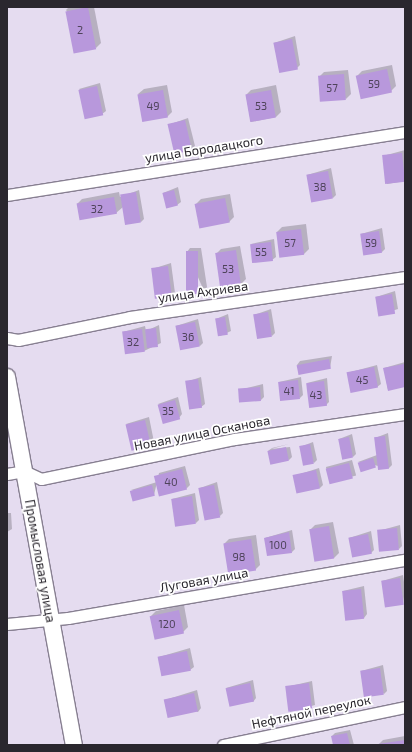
<!DOCTYPE html>
<html>
<head>
<meta charset="utf-8">
<style>
  body { margin:0 }
  #map { position:relative; width:412px; height:752px; overflow:hidden; background:#e5dcf0; font-family:"Exo 2",sans-serif }
  div>[style] { position:absolute }
  .shadow>* { inset:0; background:#0003; transform-origin:0 0 }
  .building>* { inset:0; background:#b898dc; transform-origin:0 0 }
  .roads { filter:drop-shadow(1px 0 #877f91) drop-shadow(-1px 0 #877f91) drop-shadow(0 1px #877f91) drop-shadow(0 -1px #877f91) }
  .street>* { height:11px; margin:-5.5px; padding:0 5.5px; transform-origin:5.5px; border-radius:5.5px; background:#fff }
  .secondary>* { height:16px; margin:-8px; padding:0 8px; transform-origin:8px; border-radius:8px; background:#fff }
  span { translate:-50% -50%; white-space:nowrap; text-align:center; line-height:1.15; -webkit-text-stroke:3.5px #fff; paint-order:stroke }
  .number-label { font-size:11px; color:#4e435a }
  .number-label span { -webkit-text-stroke-width:0 }
  .street-label { font-size:13px; color:#2a272e }
  .frame { position:absolute; inset:0; border:8px solid #2a272e; pointer-events:none }
</style>
</head>
<body>
<div id="map">
  <div class="shadow">
    <div style="clip-path:polygon(69px 7px,94px 7px,101px 43px,96px 48px,66px 10px)"></div>
    <div style="clip-path:polygon(295px 36px,300px 65px,297px 68px,274px 43px)"></div>
    <div style="clip-path:polygon(392px 65px,396px 86px,391px 91px,357px 76px,362px 71px)"></div>
    <div style="clip-path:polygon(348px 70px,351px 94px,346px 99px,319px 77px,324px 72px)"></div>
    <div style="clip-path:polygon(100px 83px,106px 111px,102px 114px,79px 89px)"></div>
    <div style="clip-path:polygon(167px 85px,172px 112px,167px 117px,138px 94px,144px 89px)"></div>
    <div style="clip-path:polygon(276px 85px,281px 112px,276px 117px,251px 122px,246px 95px,251px 90px)"></div>
    <div style="clip-path:polygon(188px 118px,195px 146px,191px 150px,168px 125px)"></div>
    <div style="clip-path:polygon(405px 150px,405px 181px,387px 184px,383px 156px)"></div>
    <div style="clip-path:polygon(331px 168px,336px 195px,333px 198px,307px 175px)"></div>
    <div style="clip-path:polygon(178px 187px,181px 202px,177px 205px,163px 193px)"></div>
    <div style="clip-path:polygon(139px 190px,144px 219px,141px 222px,123px 207px,116px 213px,77px 204px,82px 199px,119px 192px,120px 197px)"></div>
    <div style="clip-path:polygon(230px 194px,234px 217px,229px 222px,196px 204px,201px 199px)"></div>
    <div style="clip-path:polygon(306px 224px,309px 249px,304px 254px,280px 257px,277px 232px,282px 227px)"></div>
    <div style="clip-path:polygon(382px 228px,385px 249px,382px 252px,361px 234px)"></div>
    <div style="clip-path:polygon(274px 239px,276px 257px,272px 260px,251px 244px)"></div>
    <div style="clip-path:polygon(240px 246px,246px 279px,241px 284px,216px 254px,221px 249px)"></div>
    <div style="clip-path:polygon(190px 248px,201px 248px,207px 287px,204px 291px,187px 252px)"></div>
    <div style="clip-path:polygon(171px 263px,175px 293px,172px 296px,152px 269px)"></div>
    <div style="clip-path:polygon(395px 291px,398px 309px,379px 315px,376px 297px)"></div>
    <div style="clip-path:polygon(271px 309px,275px 333px,272px 336px,254px 315px)"></div>
    <div style="clip-path:polygon(228px 314px,231px 331px,220px 336px,216px 319px)"></div>
    <div style="clip-path:polygon(198px 319px,203px 343px,200px 346px,176px 326px)"></div>
    <div style="clip-path:polygon(159px 325px,161px 343px,144px 351px,123px 332px,145px 326px,146px 331px)"></div>
    <div style="clip-path:polygon(332px 356px,330px 368px,297px 365px,300px 361px)"></div>
    <div style="clip-path:polygon(405px 362px,405px 386px,388px 390px,384px 368px)"></div>
    <div style="clip-path:polygon(377px 365px,381px 384px,377px 387px,347px 373px)"></div>
    <div style="clip-path:polygon(201px 377px,205px 404px,201px 407px,186px 382px)"></div>
    <div style="clip-path:polygon(301px 377px,303px 395px,300px 398px,279px 382px)"></div>
    <div style="clip-path:polygon(327px 378px,329px 402px,326px 405px,307px 383px)"></div>
    <div style="clip-path:polygon(263px 384px,264px 397px,261px 400px,239px 390px)"></div>
    <div style="clip-path:polygon(178px 397px,182px 414px,179px 418px,158px 404px)"></div>
    <div style="clip-path:polygon(149px 417px,154px 442px,150px 445px,126px 424px)"></div>
    <div style="clip-path:polygon(388px 433px,392px 465px,389px 468px,358px 462px,377px 455px,375px 438px)"></div>
    <div style="clip-path:polygon(352px 434px,356px 454px,353px 457px,339px 439px)"></div>
    <div style="clip-path:polygon(313px 442px,317px 460px,314px 463px,300px 447px)"></div>
    <div style="clip-path:polygon(289px 444px,271px 449px,290px 447px,292px 457px,289px 460px,268px 451px,272px 448px)"></div>
    <div style="left:352px;top:460px;width:16px;height:27px;rotate:75deg"></div>
    <div style="clip-path:polygon(185px 466px,190px 485px,187px 488px,157px 482px,154px 495px,131px 490px,157px 482px,159px 473px)"></div>
    <div style="clip-path:polygon(319px 468px,323px 485px,320px 488px,294px 476px)"></div>
    <div style="clip-path:polygon(217px 482px,223px 513px,220px 516px,200px 488px)"></div>
    <div style="clip-path:polygon(195px 493px,199px 520px,196px 523px,172px 499px)"></div>
    <div style="clip-path:polygon(7px 513px,11px 513px,12px 529px,7px 532px)"></div>
    <div style="clip-path:polygon(333px 522px,339px 553px,334px 558px,310px 530px,315px 525px)"></div>
    <div style="clip-path:polygon(400px 525px,402px 546px,399px 549px,378px 531px)"></div>
    <div style="clip-path:polygon(292px 530px,295px 549px,292px 552px,265px 538px)"></div>
    <div style="clip-path:polygon(371px 531px,374px 550px,371px 553px,349px 538px)"></div>
    <div style="clip-path:polygon(256px 535px,260px 565px,255px 570px,224px 544px,229px 539px)"></div>
    <div style="clip-path:polygon(403px 575px,405px 589px,403px 604px,382px 581px)"></div>
    <div style="clip-path:polygon(364px 586px,367px 614px,364px 618px,343px 591px)"></div>
    <div style="clip-path:polygon(184px 605px,188px 627px,183px 632px,155px 638px,151px 616px,156px 611px)"></div>
    <div style="clip-path:polygon(190px 648px,194px 667px,190px 670px,159px 657px)"></div>
    <div style="clip-path:polygon(383px 665px,387px 691px,384px 694px,361px 671px)"></div>
    <div style="clip-path:polygon(253px 680px,256px 698px,253px 702px,226px 688px)"></div>
    <div style="clip-path:polygon(312px 681px,315px 705px,290px 712px,286px 687px)"></div>
    <div style="clip-path:polygon(197px 690px,201px 708px,198px 712px,165px 700px)"></div>
    <div style="clip-path:polygon(350px 730px,354px 745px,334px 745px,332px 736px,335px 733px)"></div>
    <div style="clip-path:polygon(405px 736px,405px 745px,378px 745px,383px 740px)"></div>
  </div>
  <div class="building">
    <div style="left:88px;top:7px;width:43px;height:23px;rotate:79deg"></div>
    <div style="left:292px;top:39px;width:31px;height:19px;rotate:79deg"></div>
    <div style="left:387px;top:69px;width:24px;height:32px;rotate:78deg"></div>
    <div style="left:344px;top:74px;width:26px;height:26px;rotate:86deg"></div>
    <div style="left:97px;top:86px;width:30px;height:19px;rotate:78deg"></div>
    <div style="left:163px;top:90px;width:28px;height:26px;rotate:80deg"></div>
    <div style="left:271px;top:90px;width:28px;height:26px;rotate:80deg"></div>
    <div style="left:185px;top:120px;width:31px;height:18px;rotate:77deg"></div>
    <div style="left:402px;top:153px;width:29px;height:20px;rotate:84deg"></div>
    <div style="left:328px;top:171px;width:28px;height:22px;rotate:80deg"></div>
    <div style="left:174px;top:190px;width:16px;height:12px;rotate:76deg"></div>
    <div style="left:136px;top:192px;width:31px;height:16px;rotate:81deg"></div>
    <div style="left:114px;top:197px;width:17px;height:38px;rotate:80deg"></div>
    <div style="left:225px;top:198px;width:25px;height:31px;rotate:79deg"></div>
    <div style="left:301px;top:229px;width:26px;height:25px;rotate:83deg"></div>
    <div style="left:379px;top:231px;width:22px;height:19px;rotate:82deg"></div>
    <div style="left:271px;top:242px;width:19px;height:21px;rotate:84deg"></div>
    <div style="left:236px;top:250px;width:35px;height:21px;rotate:82deg"></div>
    <div style="left:186px;top:251px;width:12px;height:43px"></div>
    <div style="left:168px;top:266px;width:31px;height:17px;rotate:83deg"></div>
    <div style="left:392px;top:294px;width:20px;height:17px;rotate:81deg"></div>
    <div style="left:268px;top:312px;width:25px;height:15px;rotate:81deg"></div>
    <div style="left:225px;top:317px;width:18px;height:10px;rotate:81deg"></div>
    <div style="left:195px;top:322px;width:25px;height:20px;rotate:79deg"></div>
    <div style="left:156px;top:328px;width:19px;height:11px;rotate:84deg"></div>
    <div style="left:142px;top:329px;width:23px;height:20px;rotate:83deg"></div>
    <div style="left:329px;top:359px;width:10px;height:33px;rotate:79deg"></div>
    <div style="clip-path:polygon(404px 364px,405px 387px,388px 391px,383px 368px)"></div>
    <div style="left:374px;top:367px;width:21px;height:28px;rotate:79deg"></div>
    <div style="left:198px;top:379px;width:29px;height:13px;rotate:82deg"></div>
    <div style="left:298px;top:380px;width:19px;height:20px;rotate:84deg"></div>
    <div style="left:324px;top:381px;width:25px;height:18px;rotate:83deg"></div>
    <div style="left:260px;top:387px;width:14px;height:22px;rotate:86deg"></div>
    <div style="left:175px;top:400px;width:20px;height:18px;rotate:75deg"></div>
    <div style="left:145px;top:420px;width:27px;height:20px;rotate:77deg"></div>
    <div style="left:385px;top:436px;width:33px;height:11px;rotate:83deg"></div>
    <div style="left:349px;top:437px;width:21px;height:11px;rotate:79deg"></div>
    <div style="left:310px;top:444px;width:20px;height:11px;rotate:79deg"></div>
    <div style="left:286px;top:447px;width:14px;height:19px;rotate:78deg"></div>
    <div style="left:373px;top:458px;width:10px;height:16px;rotate:73deg"></div>
    <div style="left:349px;top:463px;width:16px;height:24px;rotate:76deg"></div>
    <div style="left:182px;top:469px;width:21px;height:29px;rotate:76deg"></div>
    <div style="left:316px;top:470px;width:19px;height:24px;rotate:78deg"></div>
    <div style="left:152px;top:485px;width:11px;height:23px;rotate:75deg"></div>
    <div style="left:214px;top:485px;width:33px;height:16px;rotate:79deg"></div>
    <div style="left:192px;top:496px;width:28px;height:21px;rotate:82deg"></div>
    <div style="left:329px;top:526px;width:33px;height:20px;rotate:81deg"></div>
    <div style="left:397px;top:528px;width:22px;height:20px;rotate:85deg"></div>
    <div style="clip-path:polygon(289px 532px,292px 553px,267px 556px,264px 538px)"></div>
    <div style="left:368px;top:534px;width:20px;height:20px;rotate:79deg"></div>
    <div style="left:251px;top:539px;width:32px;height:28px;rotate:81deg"></div>
    <div style="left:400px;top:578px;width:27px;height:19px;rotate:82deg"></div>
    <div style="left:361px;top:589px;width:30px;height:19px;rotate:84deg"></div>
    <div style="left:179px;top:610px;width:24px;height:30px;rotate:78deg"></div>
    <div style="left:187px;top:651px;width:20px;height:30px;rotate:79deg"></div>
    <div style="left:380px;top:668px;width:27px;height:20px;rotate:82deg"></div>
    <div style="left:250px;top:683px;width:19px;height:25px;rotate:78deg"></div>
    <div style="left:309px;top:683px;width:26px;height:24px;rotate:83deg"></div>
    <div style="left:194px;top:693px;width:19px;height:31px;rotate:78deg"></div>
    <div style="clip-path:polygon(347px 733px,350px 745px,333px 745px,331px 736px)"></div>
    <div style="clip-path:polygon(405px 740px,405px 745px,378px 745px,378px 744px)"></div>
  </div>
  <div class="roads">
    <div class="street">
      <div style="left:7px;top:195px;width:403px;rotate:-9deg"></div>
      <div style="left:7px;top:338px;width:11px;rotate:10deg"></div>
      <div style="left:18px;top:340px;width:114px;rotate:-11.6deg"></div>
      <div style="left:130px;top:317px;width:278px;rotate:-8.3deg"></div>
      <div style="left:7px;top:474px;width:17px;rotate:-10deg"></div>
      <div style="left:24px;top:471px;width:19px;rotate:25deg"></div>
      <div style="left:41px;top:479px;width:198px;rotate:-11.7deg"></div>
      <div style="left:235px;top:439px;width:172px;rotate:-8.4deg"></div>
      <div style="left:7px;top:624px;width:61px;rotate:-5.6deg"></div>
      <div style="left:68px;top:618px;width:342px;rotate:-9.8deg"></div>
      <div style="left:223px;top:745px;width:186px;rotate:-11.8deg"></div>
    </div>
    <div class="secondary">
      <div style="left:7px;top:377px;width:374px;rotate:79.7deg"></div>
    </div>
  </div>
  <div class="number-label">
    <span style="left:80px;top:30px">2</span>
    <span style="left:374px;top:84px">59</span>
    <span style="left:332px;top:88px">57</span>
    <span style="left:153px;top:106px">49</span>
    <span style="left:261px;top:106px">53</span>
    <span style="left:320px;top:187px">38</span>
    <span style="left:97px;top:209px">32</span>
    <span style="left:290px;top:243px">57</span>
    <span style="left:371px;top:243px">59</span>
    <span style="left:261px;top:252px">55</span>
    <span style="left:228px;top:269px">53</span>
    <span style="left:188px;top:337px">36</span>
    <span style="left:133px;top:342px">32</span>
    <span style="left:362px;top:380px">45</span>
    <span style="left:289px;top:391px">41</span>
    <span style="left:316px;top:395px">43</span>
    <span style="left:168px;top:411px">35</span>
    <span style="left:171px;top:482px">40</span>
    <span style="left:278px;top:545px">100</span>
    <span style="left:239px;top:557px">98</span>
    <span style="left:167px;top:624px">120</span>
  </div>
  <div class="street-label">
    <span style="left:204px;top:149px;rotate:-9deg">улица Бородацкого</span>
    <span style="left:203px;top:292px;rotate:-8deg">улица Ахриева</span>
    <span style="left:202px;top:433px;rotate:-11deg">Новая улица Осканова</span>
    <span style="left:40px;top:561px;rotate:80deg">Промысловая улица</span>
    <span style="left:204px;top:580px;rotate:-10deg">Луговая улица</span>
    <span style="left:311px;top:712px;rotate:-12deg">Нефтяной переулок</span>
  </div>
  <div class="frame"></div>
</div>
</body>
</html>
